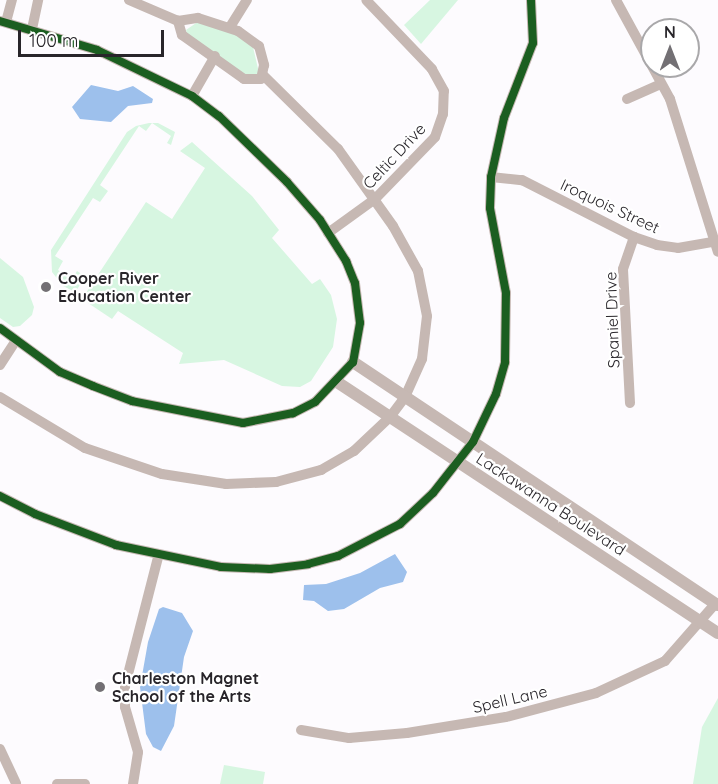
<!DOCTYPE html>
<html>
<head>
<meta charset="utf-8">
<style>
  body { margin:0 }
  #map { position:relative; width:718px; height:784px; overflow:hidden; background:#fdfbfe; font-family:Quicksand,sans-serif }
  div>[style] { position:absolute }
  .green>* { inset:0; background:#d7f6e1 }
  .water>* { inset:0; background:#9dc0ec }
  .minor>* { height:10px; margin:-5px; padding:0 5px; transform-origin:5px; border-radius:5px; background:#c6b8b3 }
  .tertiary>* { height:12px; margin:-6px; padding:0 6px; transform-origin:6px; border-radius:6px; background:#c6b8b3 }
  .cycleway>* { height:8px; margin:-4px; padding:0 4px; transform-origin:4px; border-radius:4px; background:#1b5e20 }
  .dots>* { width:16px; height:16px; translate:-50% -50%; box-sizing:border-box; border:3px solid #fff; border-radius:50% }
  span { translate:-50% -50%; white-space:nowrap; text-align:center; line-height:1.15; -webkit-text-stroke:4.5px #fff; paint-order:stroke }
  .street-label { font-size:16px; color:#28252a }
  .poi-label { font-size:16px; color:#28252a; font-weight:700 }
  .left { translate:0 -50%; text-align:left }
  .north { position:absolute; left:640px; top:18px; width:60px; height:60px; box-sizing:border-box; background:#fff; border:2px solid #a9a8aa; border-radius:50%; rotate:0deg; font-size:16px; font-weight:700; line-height:24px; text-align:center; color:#28252a }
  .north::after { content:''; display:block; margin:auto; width:21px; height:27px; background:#737074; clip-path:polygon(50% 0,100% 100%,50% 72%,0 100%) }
  .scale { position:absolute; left:18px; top:30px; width:146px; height:27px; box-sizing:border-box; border:3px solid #28252a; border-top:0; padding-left:8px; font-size:18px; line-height:21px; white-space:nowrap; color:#28252a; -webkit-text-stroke:4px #fff; paint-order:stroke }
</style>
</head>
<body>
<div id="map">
  <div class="green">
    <div style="clip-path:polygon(430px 0,458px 0,421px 44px,404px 25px)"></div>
    <div style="clip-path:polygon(199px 21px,234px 32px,253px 47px,259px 73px,249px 77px,188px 37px,186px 30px)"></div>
    <div style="clip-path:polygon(149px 123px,158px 123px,175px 132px,171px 145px,167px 143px,171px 136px,152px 123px,146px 131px,139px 126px,100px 185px,108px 191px,100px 202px,93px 198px,55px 256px,63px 261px,58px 270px,72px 279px,77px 271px,86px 277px,75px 292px,63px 286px,52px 272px,51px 250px,127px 132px,136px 126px)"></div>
    <div style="clip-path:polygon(192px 142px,252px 196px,279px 230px,272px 238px,312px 284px,320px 279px,331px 295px,337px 319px,333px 347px,311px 381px,300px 387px,282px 386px,224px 360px,179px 364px,183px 353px,118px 311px,112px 319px,82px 299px,146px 202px,172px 219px,205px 168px,180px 151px)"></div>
    <div style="clip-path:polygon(0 258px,23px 277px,34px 307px,32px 315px,20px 326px,13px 327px,0 318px)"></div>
    <div style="clip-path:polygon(718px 698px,718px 784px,693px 784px,702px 727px)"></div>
    <div style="clip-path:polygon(224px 765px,265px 772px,263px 784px,220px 784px)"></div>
  </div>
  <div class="water">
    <div style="clip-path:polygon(91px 85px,118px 91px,133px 86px,153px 99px,152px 103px,128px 106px,111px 122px,80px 119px,72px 107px)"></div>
    <div style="clip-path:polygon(395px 554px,407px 572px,403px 582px,380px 588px,344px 609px,328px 611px,314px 601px,303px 600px,304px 585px,326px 584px,360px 573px)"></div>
    <div style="clip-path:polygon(163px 607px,182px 613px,193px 631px,184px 657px,174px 726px,161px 751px,153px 747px,146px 734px,140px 687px,148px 642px,159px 609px)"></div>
  </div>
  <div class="minor">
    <div style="left:129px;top:0;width:53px;rotate:23.2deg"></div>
    <div style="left:178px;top:21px;width:20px;rotate:-9deg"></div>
    <div style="left:198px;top:18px;width:42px;rotate:18deg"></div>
    <div style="left:238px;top:31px;width:26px;rotate:36deg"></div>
    <div style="left:259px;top:46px;width:20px;rotate:75deg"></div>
    <div style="left:264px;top:65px;width:14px;rotate:102deg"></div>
    <div style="left:261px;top:79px;width:17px;rotate:180deg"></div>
    <div style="left:244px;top:79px;width:76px;rotate:-144.6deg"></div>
    <div style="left:182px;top:35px;width:15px;rotate:-106deg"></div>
    <div style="left:616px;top:0;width:113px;rotate:61.4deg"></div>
    <div style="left:670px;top:99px;width:160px;rotate:72.6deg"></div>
    <div style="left:0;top:21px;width:101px;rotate:16.6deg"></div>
    <div style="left:97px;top:50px;width:106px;rotate:25.8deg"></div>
    <div style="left:192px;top:96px;width:34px;rotate:37deg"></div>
    <div style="left:219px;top:116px;width:95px;rotate:44.1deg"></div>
    <div style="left:287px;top:182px;width:50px;rotate:49deg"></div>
    <div style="left:320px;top:220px;width:49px;rotate:57.6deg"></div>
    <div style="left:346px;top:261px;width:24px;rotate:68deg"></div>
    <div style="left:355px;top:283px;width:40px;rotate:82.9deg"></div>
    <div style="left:360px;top:323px;width:40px;rotate:100deg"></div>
    <div style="left:353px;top:362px;width:55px;rotate:133.5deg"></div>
    <div style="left:315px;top:402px;width:25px;rotate:153deg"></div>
    <div style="left:293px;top:413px;width:51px;rotate:168.7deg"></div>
    <div style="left:243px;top:423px;width:113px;rotate:-168.8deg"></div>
    <div style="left:132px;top:401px;width:42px;rotate:-159deg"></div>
    <div style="left:93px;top:386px;width:36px;rotate:-157deg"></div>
    <div style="left:60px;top:372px;width:74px;rotate:-143.7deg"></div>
    <div style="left:6px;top:22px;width:23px;rotate:-75deg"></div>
    <div style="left:230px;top:27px;width:32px;rotate:-58deg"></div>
    <div style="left:32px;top:29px;width:30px;rotate:-78deg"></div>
    <div style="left:192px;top:96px;width:46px;rotate:-60.1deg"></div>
    <div style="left:627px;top:99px;width:37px;rotate:-24deg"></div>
    <div style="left:491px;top:177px;width:31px;rotate:6deg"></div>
    <div style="left:522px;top:180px;width:126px;rotate:27deg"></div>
    <div style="left:634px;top:237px;width:24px;rotate:19deg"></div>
    <div style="left:657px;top:245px;width:21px;rotate:8deg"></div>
    <div style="left:678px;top:248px;width:41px;rotate:-9.9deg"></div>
    <div style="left:328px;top:233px;width:58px;rotate:-35.9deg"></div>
    <div style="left:375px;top:199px;width:86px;rotate:-45.9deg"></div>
    <div style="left:435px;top:137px;width:24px;rotate:-71deg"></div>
    <div style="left:443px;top:114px;width:23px;rotate:-88deg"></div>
    <div style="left:444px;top:91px;width:25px;rotate:-119deg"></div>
    <div style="left:432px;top:69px;width:95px;rotate:-133.7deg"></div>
    <div style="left:0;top:365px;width:27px;rotate:-57deg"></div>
    <div style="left:0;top:397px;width:99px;rotate:31deg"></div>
    <div style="left:85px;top:448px;width:81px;rotate:18.7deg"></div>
    <div style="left:162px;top:474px;width:65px;rotate:8.9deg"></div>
    <div style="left:226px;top:484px;width:50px;rotate:-2.3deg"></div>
    <div style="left:276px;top:482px;width:47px;rotate:-14.9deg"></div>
    <div style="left:321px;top:470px;width:38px;rotate:-30deg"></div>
    <div style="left:354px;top:451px;width:50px;rotate:-43.4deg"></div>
    <div style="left:390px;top:417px;width:25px;rotate:-53deg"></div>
    <div style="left:405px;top:397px;width:42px;rotate:-65.9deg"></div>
    <div style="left:422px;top:359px;width:43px;rotate:-83.4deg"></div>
    <div style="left:427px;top:316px;width:46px;rotate:-101.3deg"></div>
    <div style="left:418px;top:271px;width:51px;rotate:-119.1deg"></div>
    <div style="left:393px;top:226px;width:95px;rotate:-125.5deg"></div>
    <div style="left:338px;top:149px;width:105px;rotate:-135.4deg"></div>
    <div style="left:630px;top:403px;width:134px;rotate:-93deg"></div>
    <div style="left:623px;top:269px;width:34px;rotate:-71deg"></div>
    <div style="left:0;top:496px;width:39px;rotate:27deg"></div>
    <div style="left:35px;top:514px;width:87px;rotate:20.9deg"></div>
    <div style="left:116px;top:545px;width:107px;rotate:11.8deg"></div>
    <div style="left:221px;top:567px;width:49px;rotate:2.3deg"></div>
    <div style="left:270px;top:569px;width:38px;rotate:-7deg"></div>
    <div style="left:308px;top:564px;width:31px;rotate:-15deg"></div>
    <div style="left:338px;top:556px;width:70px;rotate:-27.3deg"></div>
    <div style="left:400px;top:524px;width:45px;rotate:-43.2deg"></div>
    <div style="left:433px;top:493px;width:65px;rotate:-51.9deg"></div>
    <div style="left:473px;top:442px;width:53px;rotate:-64.4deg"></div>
    <div style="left:496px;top:394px;width:33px;rotate:-74deg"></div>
    <div style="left:505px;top:362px;width:69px;rotate:-89.2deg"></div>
    <div style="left:506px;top:293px;width:86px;rotate:-100.7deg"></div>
    <div style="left:490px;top:208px;width:31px;rotate:-88deg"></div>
    <div style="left:491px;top:177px;width:60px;rotate:-77.6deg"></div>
    <div style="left:504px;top:118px;width:80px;rotate:-68.9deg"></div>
    <div style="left:533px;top:43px;width:43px;rotate:-92.7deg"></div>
    <div style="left:301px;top:730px;width:49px;rotate:9.5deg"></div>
    <div style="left:349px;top:738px;width:58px;rotate:-4.9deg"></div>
    <div style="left:407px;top:733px;width:100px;rotate:-9.2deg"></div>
    <div style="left:506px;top:717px;width:93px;rotate:-14.9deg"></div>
    <div style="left:596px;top:693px;width:76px;rotate:-24.9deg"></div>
    <div style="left:665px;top:661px;width:77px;rotate:-48.7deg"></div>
    <div style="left:0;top:749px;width:38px;rotate:65deg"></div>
    <div style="left:57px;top:784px;width:28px"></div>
    <div style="left:133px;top:784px;width:32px;rotate:-81deg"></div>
    <div style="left:138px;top:752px;width:47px;rotate:-106.1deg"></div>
    <div style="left:125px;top:707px;width:21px;rotate:-90deg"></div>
    <div style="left:125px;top:686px;width:136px;rotate:-75.6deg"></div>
  </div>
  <div class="tertiary">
    <div style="left:353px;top:362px;width:438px;rotate:33.7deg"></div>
    <div style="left:337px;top:382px;width:456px;rotate:33.4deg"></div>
  </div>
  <div class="cycleway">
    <div style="left:0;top:21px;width:101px;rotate:16.6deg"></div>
    <div style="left:97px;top:50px;width:106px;rotate:25.8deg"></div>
    <div style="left:192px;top:96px;width:34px;rotate:37deg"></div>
    <div style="left:219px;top:116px;width:95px;rotate:44.1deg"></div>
    <div style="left:287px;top:182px;width:50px;rotate:49deg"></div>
    <div style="left:320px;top:220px;width:49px;rotate:57.6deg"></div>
    <div style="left:346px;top:261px;width:24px;rotate:68deg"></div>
    <div style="left:355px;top:283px;width:40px;rotate:82.9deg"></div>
    <div style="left:360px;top:323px;width:40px;rotate:100deg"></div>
    <div style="left:353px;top:362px;width:55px;rotate:133.5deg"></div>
    <div style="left:315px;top:402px;width:25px;rotate:153deg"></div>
    <div style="left:293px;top:413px;width:51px;rotate:168.7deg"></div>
    <div style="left:243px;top:423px;width:113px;rotate:-168.8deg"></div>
    <div style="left:132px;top:401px;width:42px;rotate:-159deg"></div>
    <div style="left:93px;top:386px;width:36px;rotate:-157deg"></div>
    <div style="left:60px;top:372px;width:74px;rotate:-143.7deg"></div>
    <div style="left:0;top:496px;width:39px;rotate:27deg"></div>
    <div style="left:35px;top:514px;width:87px;rotate:20.9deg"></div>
    <div style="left:116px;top:545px;width:107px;rotate:11.8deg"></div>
    <div style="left:221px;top:567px;width:49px;rotate:2.3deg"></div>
    <div style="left:270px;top:569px;width:38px;rotate:-7deg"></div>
    <div style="left:308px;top:564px;width:31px;rotate:-15deg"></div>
    <div style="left:338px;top:556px;width:70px;rotate:-27.3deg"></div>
    <div style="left:400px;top:524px;width:45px;rotate:-43.2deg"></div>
    <div style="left:433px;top:493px;width:65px;rotate:-51.9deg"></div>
    <div style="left:473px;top:442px;width:53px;rotate:-64.4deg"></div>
    <div style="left:496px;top:394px;width:33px;rotate:-74deg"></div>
    <div style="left:505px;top:362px;width:69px;rotate:-89.2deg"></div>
    <div style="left:506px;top:293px;width:86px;rotate:-100.7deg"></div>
    <div style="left:490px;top:208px;width:31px;rotate:-88deg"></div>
    <div style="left:491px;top:177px;width:60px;rotate:-77.6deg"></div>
    <div style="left:504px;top:118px;width:80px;rotate:-68.9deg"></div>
    <div style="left:533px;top:43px;width:43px;rotate:-92.7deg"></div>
  </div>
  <div class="dots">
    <div style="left:46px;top:287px;background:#737074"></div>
    <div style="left:100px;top:687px;background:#737074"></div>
  </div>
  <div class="street-label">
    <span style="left:394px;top:156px;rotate:-47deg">Celtic Drive</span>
    <span style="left:610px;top:206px;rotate:25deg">Iroquois Street</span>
    <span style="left:612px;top:320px;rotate:-92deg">Spaniel Drive</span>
    <span style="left:551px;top:504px;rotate:33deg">Lackawanna Boulevard</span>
    <span style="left:510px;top:699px;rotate:-13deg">Spell Lane</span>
  </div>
  <div class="poi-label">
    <span class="left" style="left:58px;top:287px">Cooper River<br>Education Center</span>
    <span class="left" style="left:112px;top:687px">Charleston Magnet<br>School of the Arts</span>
  </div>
  <div class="north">N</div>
  <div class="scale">100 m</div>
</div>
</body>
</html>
